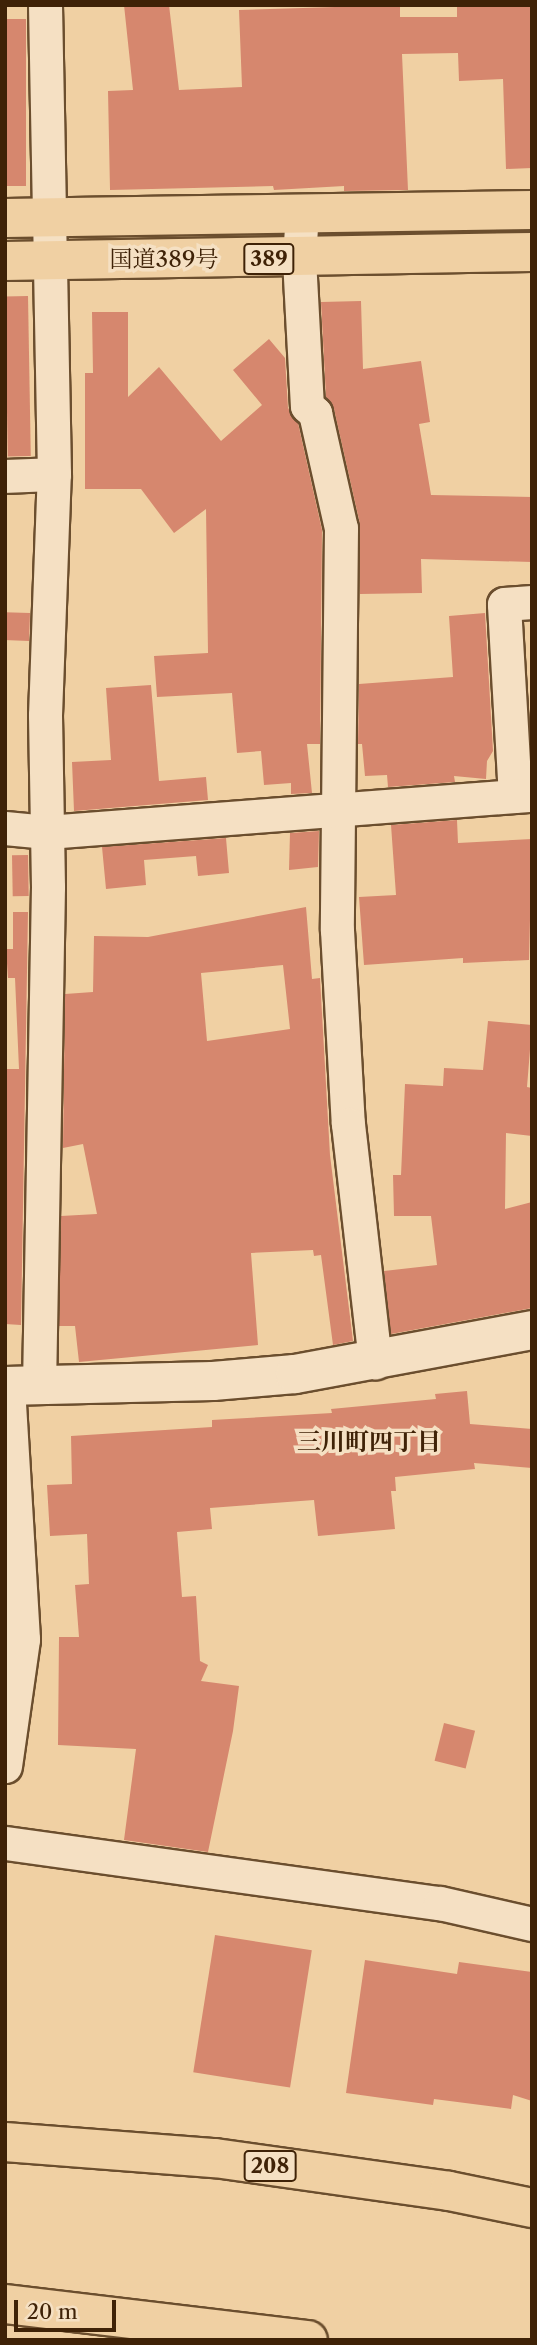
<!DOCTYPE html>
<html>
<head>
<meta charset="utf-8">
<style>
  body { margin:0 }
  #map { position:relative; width:537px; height:2345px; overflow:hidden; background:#f0d0a3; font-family:"Libre Caslon Text","Noto Serif JP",serif }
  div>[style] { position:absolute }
  .building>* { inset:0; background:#d6876e; transform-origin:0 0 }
  .roads { filter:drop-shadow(2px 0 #6b4e2e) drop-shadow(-2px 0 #6b4e2e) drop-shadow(0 2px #6b4e2e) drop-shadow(0 -2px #6b4e2e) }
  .street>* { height:33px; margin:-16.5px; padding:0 16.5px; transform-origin:16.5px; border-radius:16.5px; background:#f5e0c3 }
  .secondary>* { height:38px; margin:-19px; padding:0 19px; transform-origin:19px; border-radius:19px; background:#f5e0c3 }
  .highway>* { height:38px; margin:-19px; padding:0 19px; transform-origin:19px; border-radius:19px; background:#f0d0a3 }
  span { translate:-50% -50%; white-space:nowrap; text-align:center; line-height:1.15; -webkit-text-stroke:7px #f5e0c3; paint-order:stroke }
  .shield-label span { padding:2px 5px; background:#f5e0c3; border:2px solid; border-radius:5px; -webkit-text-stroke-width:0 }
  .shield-label { font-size:21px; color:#3f2207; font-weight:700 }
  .street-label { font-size:23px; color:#3f2207 }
  .neighbourhood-label { font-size:24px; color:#3f2207; font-weight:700 }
  .frame { position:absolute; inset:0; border:7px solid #3f2207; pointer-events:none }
  .scale { position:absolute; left:14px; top:2300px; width:102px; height:32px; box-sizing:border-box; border:4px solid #3f2207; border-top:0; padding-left:9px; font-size:21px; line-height:24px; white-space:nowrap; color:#3f2207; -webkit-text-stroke:5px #f5e0c3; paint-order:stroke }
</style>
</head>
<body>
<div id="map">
  <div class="building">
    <div style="clip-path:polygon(124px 5px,169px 5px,179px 90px,242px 87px,239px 10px,400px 5px,400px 17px,457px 17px,457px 6px,532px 5px,532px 168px,506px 169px,503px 79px,459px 81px,458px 53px,402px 54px,408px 190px,344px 191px,344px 186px,274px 190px,273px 186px,110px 190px,108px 91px,133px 90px)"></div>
    <div style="left:5px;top:19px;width:21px;height:167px"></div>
    <div style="left:28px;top:296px;width:160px;height:23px;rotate:89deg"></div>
    <div style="clip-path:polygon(361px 301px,363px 369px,421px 361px,430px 422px,419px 424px,431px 495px,532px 497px,532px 562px,421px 559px,422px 593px,360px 594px,360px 524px,334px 409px,326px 397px,321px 302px)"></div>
    <div style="clip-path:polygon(92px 312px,128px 312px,128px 397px,159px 367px,221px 441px,262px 405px,233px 370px,269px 339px,285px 358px,288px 408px,298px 423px,322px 530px,320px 744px,307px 744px,312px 793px,291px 794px,291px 783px,264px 785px,261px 751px,237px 753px,232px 693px,157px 697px,154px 656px,208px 653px,206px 509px,174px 533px,141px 489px,85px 489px,85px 373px,93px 373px)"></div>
    <div style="left:30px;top:613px;width:28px;height:25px;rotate:92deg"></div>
    <div style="clip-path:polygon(485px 613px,493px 751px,487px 761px,486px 779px,454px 776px,455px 782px,388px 787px,387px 775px,365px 776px,362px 744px,358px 744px,359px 684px,453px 677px,449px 616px)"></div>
    <div style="clip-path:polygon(151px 685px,159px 781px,206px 777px,208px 800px,74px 811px,72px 762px,111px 760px,106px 688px)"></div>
    <div style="clip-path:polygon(457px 820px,458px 843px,532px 839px,529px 960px,463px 963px,463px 958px,364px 965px,359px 897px,396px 895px,391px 825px)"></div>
    <div style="clip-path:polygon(319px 831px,318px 867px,289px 870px,290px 833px)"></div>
    <div style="clip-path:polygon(226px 838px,229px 873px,198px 876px,196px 856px,144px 860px,146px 885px,106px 889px,102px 847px)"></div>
    <div style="left:28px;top:855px;width:41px;height:16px;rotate:89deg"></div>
    <div style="clip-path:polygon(evenodd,306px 907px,312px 979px,320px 978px,330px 1155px,353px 1341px,333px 1345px,321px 1255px,314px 1256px,313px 1250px,251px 1253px,258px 1345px,79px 1362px,75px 1326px,59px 1326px,61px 1216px,97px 1214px,83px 1144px,63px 1148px,65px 994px,93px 992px,94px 936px,148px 937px,306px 907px,283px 965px,290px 1029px,207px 1041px,201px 973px,283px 965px)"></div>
    <div style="clip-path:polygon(13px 912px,28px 912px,21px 1325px,5px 1324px,5px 1069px,19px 1069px,15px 978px,8px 978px,6px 949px,13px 949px)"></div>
    <div style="clip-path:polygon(488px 1021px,532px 1025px,527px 1087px,532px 1088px,532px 1136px,506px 1133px,505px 1209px,532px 1202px,532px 1308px,391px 1334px,384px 1271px,437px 1265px,431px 1216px,394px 1216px,393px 1175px,401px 1175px,405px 1084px,443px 1086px,444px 1068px,483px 1070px)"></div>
    <div style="clip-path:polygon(467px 1391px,470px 1424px,532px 1429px,532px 1468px,474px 1463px,475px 1469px,395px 1477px,396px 1491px,391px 1491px,395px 1529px,318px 1536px,314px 1500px,210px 1508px,212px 1529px,177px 1532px,182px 1597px,196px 1596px,200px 1661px,208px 1665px,201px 1681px,239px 1686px,233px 1731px,208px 1852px,124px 1840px,136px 1749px,58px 1745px,59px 1637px,79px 1637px,75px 1585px,89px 1584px,87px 1534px,50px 1536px,47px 1485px,72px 1484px,71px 1436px,212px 1427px,212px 1420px,332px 1413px,331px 1409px,436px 1399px,435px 1394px)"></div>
    <div style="left:444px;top:1723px;width:32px;height:39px;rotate:14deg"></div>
    <div style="left:215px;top:1935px;width:98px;height:139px;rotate:9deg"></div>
    <div style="clip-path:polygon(365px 1960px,457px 1974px,459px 1962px,532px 1972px,532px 2101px,513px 2095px,511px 2109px,434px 2099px,433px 2105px,346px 2093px)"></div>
  </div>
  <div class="roads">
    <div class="street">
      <div style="left:302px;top:212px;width:47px;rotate:93.7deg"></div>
      <div style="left:299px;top:259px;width:147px;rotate:86.9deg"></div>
      <div style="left:307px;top:406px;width:11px;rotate:41deg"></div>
      <div style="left:315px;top:413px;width:118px;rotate:77.3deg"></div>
      <div style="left:341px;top:528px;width:402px;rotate:90.6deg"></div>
      <div style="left:337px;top:930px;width:194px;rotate:86.8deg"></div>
      <div style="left:348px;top:1124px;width:240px;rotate:83.5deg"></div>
      <div style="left:5px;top:476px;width:49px;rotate:-2.3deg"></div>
      <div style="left:515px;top:796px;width:192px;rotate:-93.3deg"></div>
      <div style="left:504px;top:604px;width:28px;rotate:-4deg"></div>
      <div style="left:5px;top:828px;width:42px;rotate:5.4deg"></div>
      <div style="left:47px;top:832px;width:486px;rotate:-4.4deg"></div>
      <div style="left:39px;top:1387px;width:500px;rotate:-88.97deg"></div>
      <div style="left:48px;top:887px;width:172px;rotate:-91deg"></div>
      <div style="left:45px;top:715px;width:241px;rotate:-87.9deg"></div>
      <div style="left:54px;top:474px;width:469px;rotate:-91.1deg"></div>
      <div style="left:5px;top:1766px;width:128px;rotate:-81.9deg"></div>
      <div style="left:23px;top:1639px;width:253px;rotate:-93.4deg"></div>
      <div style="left:5px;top:1843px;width:439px;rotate:7.9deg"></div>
      <div style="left:440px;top:1903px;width:94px;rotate:12.9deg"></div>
    </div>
    <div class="secondary">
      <div style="left:5px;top:1386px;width:208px;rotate:-1.4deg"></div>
      <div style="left:213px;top:1381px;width:82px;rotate:-4.9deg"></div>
      <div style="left:295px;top:1374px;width:241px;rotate:-10.5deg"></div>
    </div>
    <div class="highway">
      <div style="left:5px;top:218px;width:527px;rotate:-0.87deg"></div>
      <div style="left:5px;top:261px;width:527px;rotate:-0.98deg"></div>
      <div style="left:5px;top:2142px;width:211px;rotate:4.4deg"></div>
      <div style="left:215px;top:2158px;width:236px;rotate:8deg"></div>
      <div style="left:449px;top:2191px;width:85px;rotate:11.6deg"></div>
      <div style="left:5px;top:2304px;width:305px;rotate:6.8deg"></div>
    </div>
  </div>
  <div class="shield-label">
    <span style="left:269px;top:259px">389</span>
    <span style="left:270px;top:2166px">208</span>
  </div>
  <div class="street-label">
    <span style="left:164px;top:259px">国道389号</span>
  </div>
  <div class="neighbourhood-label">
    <span style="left:369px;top:1442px">三川町四丁目</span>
  </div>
  <div class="frame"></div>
  <div class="scale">20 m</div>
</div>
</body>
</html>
